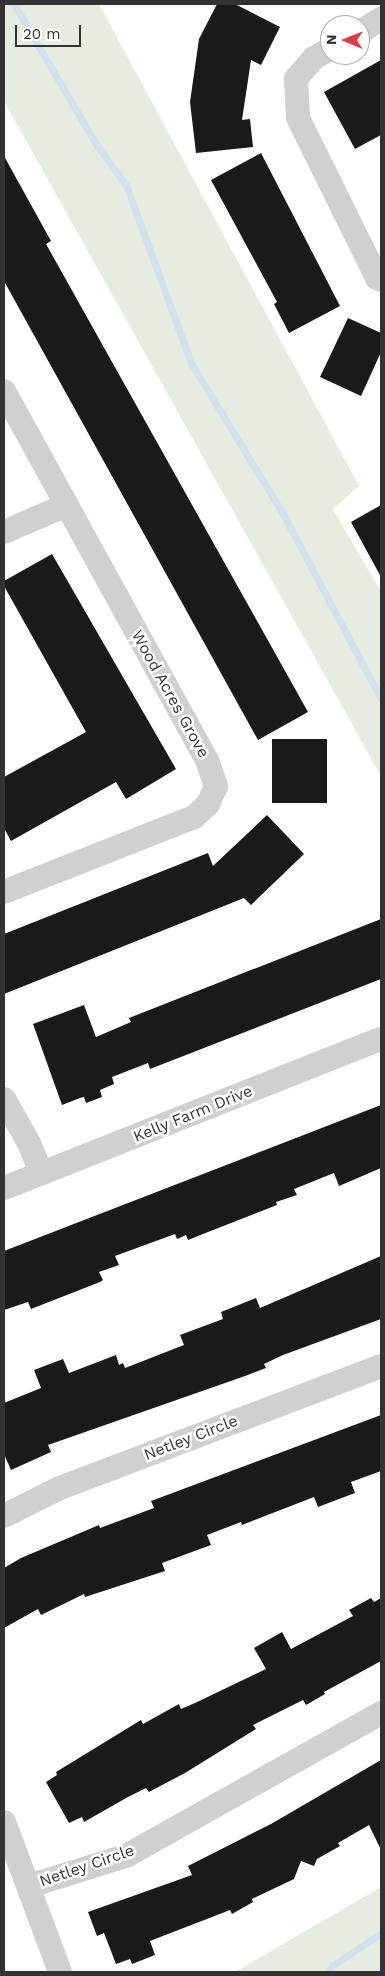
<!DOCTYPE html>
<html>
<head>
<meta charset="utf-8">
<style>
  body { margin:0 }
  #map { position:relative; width:385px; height:1976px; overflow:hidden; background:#fff; font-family:"Work Sans",sans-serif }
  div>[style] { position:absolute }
  .green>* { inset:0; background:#e6ecdf }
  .stream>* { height:7px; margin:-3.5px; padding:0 3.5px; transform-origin:3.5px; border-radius:3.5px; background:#cfe2ee }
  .building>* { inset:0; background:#1a1a1a; transform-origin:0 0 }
  .minor>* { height:24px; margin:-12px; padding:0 12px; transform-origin:12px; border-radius:12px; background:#d0d0d0 }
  span { translate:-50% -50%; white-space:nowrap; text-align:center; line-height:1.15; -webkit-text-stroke:5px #fff; paint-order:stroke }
  .street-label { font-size:16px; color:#333 }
  .frame { position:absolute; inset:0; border:5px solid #333; pointer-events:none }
  .north { position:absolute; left:320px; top:15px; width:50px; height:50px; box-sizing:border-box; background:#fff; border:1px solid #adadad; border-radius:50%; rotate:271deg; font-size:14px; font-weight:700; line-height:20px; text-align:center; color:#333 }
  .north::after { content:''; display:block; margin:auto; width:18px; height:22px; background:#e63946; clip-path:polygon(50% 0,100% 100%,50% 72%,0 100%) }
  .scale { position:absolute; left:15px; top:25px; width:66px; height:22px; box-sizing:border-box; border:2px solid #333; border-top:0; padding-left:6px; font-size:15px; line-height:18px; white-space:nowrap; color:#333; -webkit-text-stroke:4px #fff; paint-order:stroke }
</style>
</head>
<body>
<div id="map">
  <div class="green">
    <div style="clip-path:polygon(4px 4px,99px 4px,359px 486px,333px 509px,381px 592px,381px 776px,4px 101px)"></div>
    <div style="clip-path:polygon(381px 1887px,381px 1972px,235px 1972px)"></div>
  </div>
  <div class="stream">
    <div style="left:14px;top:4px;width:159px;rotate:59.7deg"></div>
    <div style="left:94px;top:141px;width:54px;rotate:54deg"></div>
    <div style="left:126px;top:185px;width:189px;rotate:69.9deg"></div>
    <div style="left:191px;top:363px;width:175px;rotate:58.6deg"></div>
    <div style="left:282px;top:512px;width:212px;rotate:62.1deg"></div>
    <div style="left:329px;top:1972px;width:8px;rotate:-60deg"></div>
    <div style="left:333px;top:1965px;width:58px;rotate:-33.7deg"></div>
  </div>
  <div class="building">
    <div style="clip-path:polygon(217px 4px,235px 4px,280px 27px,261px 65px,251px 60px,242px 120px,250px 119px,253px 147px,196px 153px,190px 102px,199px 39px)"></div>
    <div style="clip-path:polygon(381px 60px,381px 135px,355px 149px,324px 92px)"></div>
    <div style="clip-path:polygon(261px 153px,340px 306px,289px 333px,274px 304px,277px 302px,211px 180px)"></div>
    <div style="clip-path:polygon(4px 156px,51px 241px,46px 244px,308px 712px,258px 740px,4px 281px)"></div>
    <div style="clip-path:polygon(348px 318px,381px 333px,381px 352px,361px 396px,320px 377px)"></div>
    <div style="clip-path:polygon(381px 505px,381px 577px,351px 522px)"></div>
    <div style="clip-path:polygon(52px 554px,176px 769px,126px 799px,116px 782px,11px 841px,4px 828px,4px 777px,86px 732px,4px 586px,4px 581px)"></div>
    <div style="left:272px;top:739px;width:55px;height:64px"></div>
    <div style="clip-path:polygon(267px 815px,304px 854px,251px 905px,244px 898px,4px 994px,4px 934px,208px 853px,213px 866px)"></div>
    <div style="clip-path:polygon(381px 919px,381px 979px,150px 1069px,148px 1063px,112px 1077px,114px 1084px,100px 1090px,102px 1097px,86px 1103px,84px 1097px,80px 1098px,62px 1105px,33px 1024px,84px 1005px,96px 1037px,131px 1022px,129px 1018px)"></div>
    <div style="clip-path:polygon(381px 1105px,381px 1168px,339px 1186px,334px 1173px,294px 1189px,297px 1195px,276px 1202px,277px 1205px,208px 1232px,188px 1240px,186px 1235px,177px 1239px,175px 1234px,115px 1256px,119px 1265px,99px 1272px,103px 1280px,100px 1282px,31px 1309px,28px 1302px,4px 1310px,4px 1251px)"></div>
    <div style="clip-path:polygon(381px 1256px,381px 1319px,283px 1355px,264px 1364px,266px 1368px,245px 1376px,48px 1445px,51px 1452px,11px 1470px,4px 1454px,4px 1403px,41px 1388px,34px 1370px,63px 1359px,69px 1373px,116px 1355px,119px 1365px,123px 1363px,125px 1368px,184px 1345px,180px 1335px,223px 1319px,221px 1312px,256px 1298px,260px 1308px)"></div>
    <div style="clip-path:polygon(381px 1415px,381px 1471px,351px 1482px,355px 1493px,318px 1507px,314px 1497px,242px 1525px,241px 1522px,207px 1535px,211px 1545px,162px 1563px,165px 1571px,85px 1597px,84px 1594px,41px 1615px,38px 1609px,4px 1628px,4px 1568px,21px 1558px,99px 1525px,100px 1528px,154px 1508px,151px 1501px)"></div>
    <div style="clip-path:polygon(371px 1598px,374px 1602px,381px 1598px,381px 1661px,324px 1692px,325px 1694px,306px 1705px,303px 1700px,253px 1725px,256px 1729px,185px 1773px,149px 1792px,146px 1788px,128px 1797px,84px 1822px,82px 1817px,69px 1823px,46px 1782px,57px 1775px,56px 1772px,141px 1720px,143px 1724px,179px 1704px,181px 1709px,195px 1703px,266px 1669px,254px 1648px,282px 1632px,291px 1649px,353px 1616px,349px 1610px)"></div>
    <div style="clip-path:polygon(381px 1760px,381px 1850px,369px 1825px,338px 1843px,340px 1846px,317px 1859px,314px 1866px,301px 1861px,294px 1879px,252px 1899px,253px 1902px,232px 1914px,230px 1910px,150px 1941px,155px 1955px,132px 1964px,130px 1959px,116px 1964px,104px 1933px,97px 1936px,88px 1912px,192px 1875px,188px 1866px,271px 1824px)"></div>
  </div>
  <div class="minor">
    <div style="left:360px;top:32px;width:25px;rotate:-32deg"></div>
    <div style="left:330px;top:49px;width:18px;rotate:151deg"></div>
    <div style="left:314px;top:58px;width:28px;rotate:131deg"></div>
    <div style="left:296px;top:79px;width:39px;rotate:87deg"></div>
    <div style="left:298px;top:118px;width:178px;rotate:63.7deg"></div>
    <div style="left:377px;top:278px;width:4px;rotate:27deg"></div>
    <div style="left:4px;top:391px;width:421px;rotate:61.2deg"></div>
    <div style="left:207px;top:760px;width:28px;rotate:71deg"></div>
    <div style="left:216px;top:786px;width:20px;rotate:114deg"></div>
    <div style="left:208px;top:804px;width:19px;rotate:137deg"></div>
    <div style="left:194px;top:817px;width:204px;rotate:158.5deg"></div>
    <div style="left:4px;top:532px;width:68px;rotate:-23.5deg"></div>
    <div style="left:4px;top:1099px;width:51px;rotate:60.4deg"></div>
    <div style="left:29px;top:1143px;width:32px;rotate:68deg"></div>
    <div style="left:4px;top:1188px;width:405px;rotate:-21.6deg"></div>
    <div style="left:4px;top:1516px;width:63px;rotate:-26.6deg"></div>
    <div style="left:60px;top:1488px;width:343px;rotate:-20.8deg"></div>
    <div style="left:4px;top:1822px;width:160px;rotate:69.5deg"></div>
    <div style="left:29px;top:1886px;width:102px;rotate:-17.2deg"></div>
    <div style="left:126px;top:1856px;width:292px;rotate:-29.3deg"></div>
  </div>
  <div class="street-label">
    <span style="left:170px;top:694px;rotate:61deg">Wood Acres Grove</span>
    <span style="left:193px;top:1114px;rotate:-22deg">Kelly Farm Drive</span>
    <span style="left:191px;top:1438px;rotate:-21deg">Netley Circle</span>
    <span style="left:87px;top:1866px;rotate:-19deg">Netley Circle</span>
  </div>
  <div class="frame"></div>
  <div class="north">N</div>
  <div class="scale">20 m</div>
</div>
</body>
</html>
